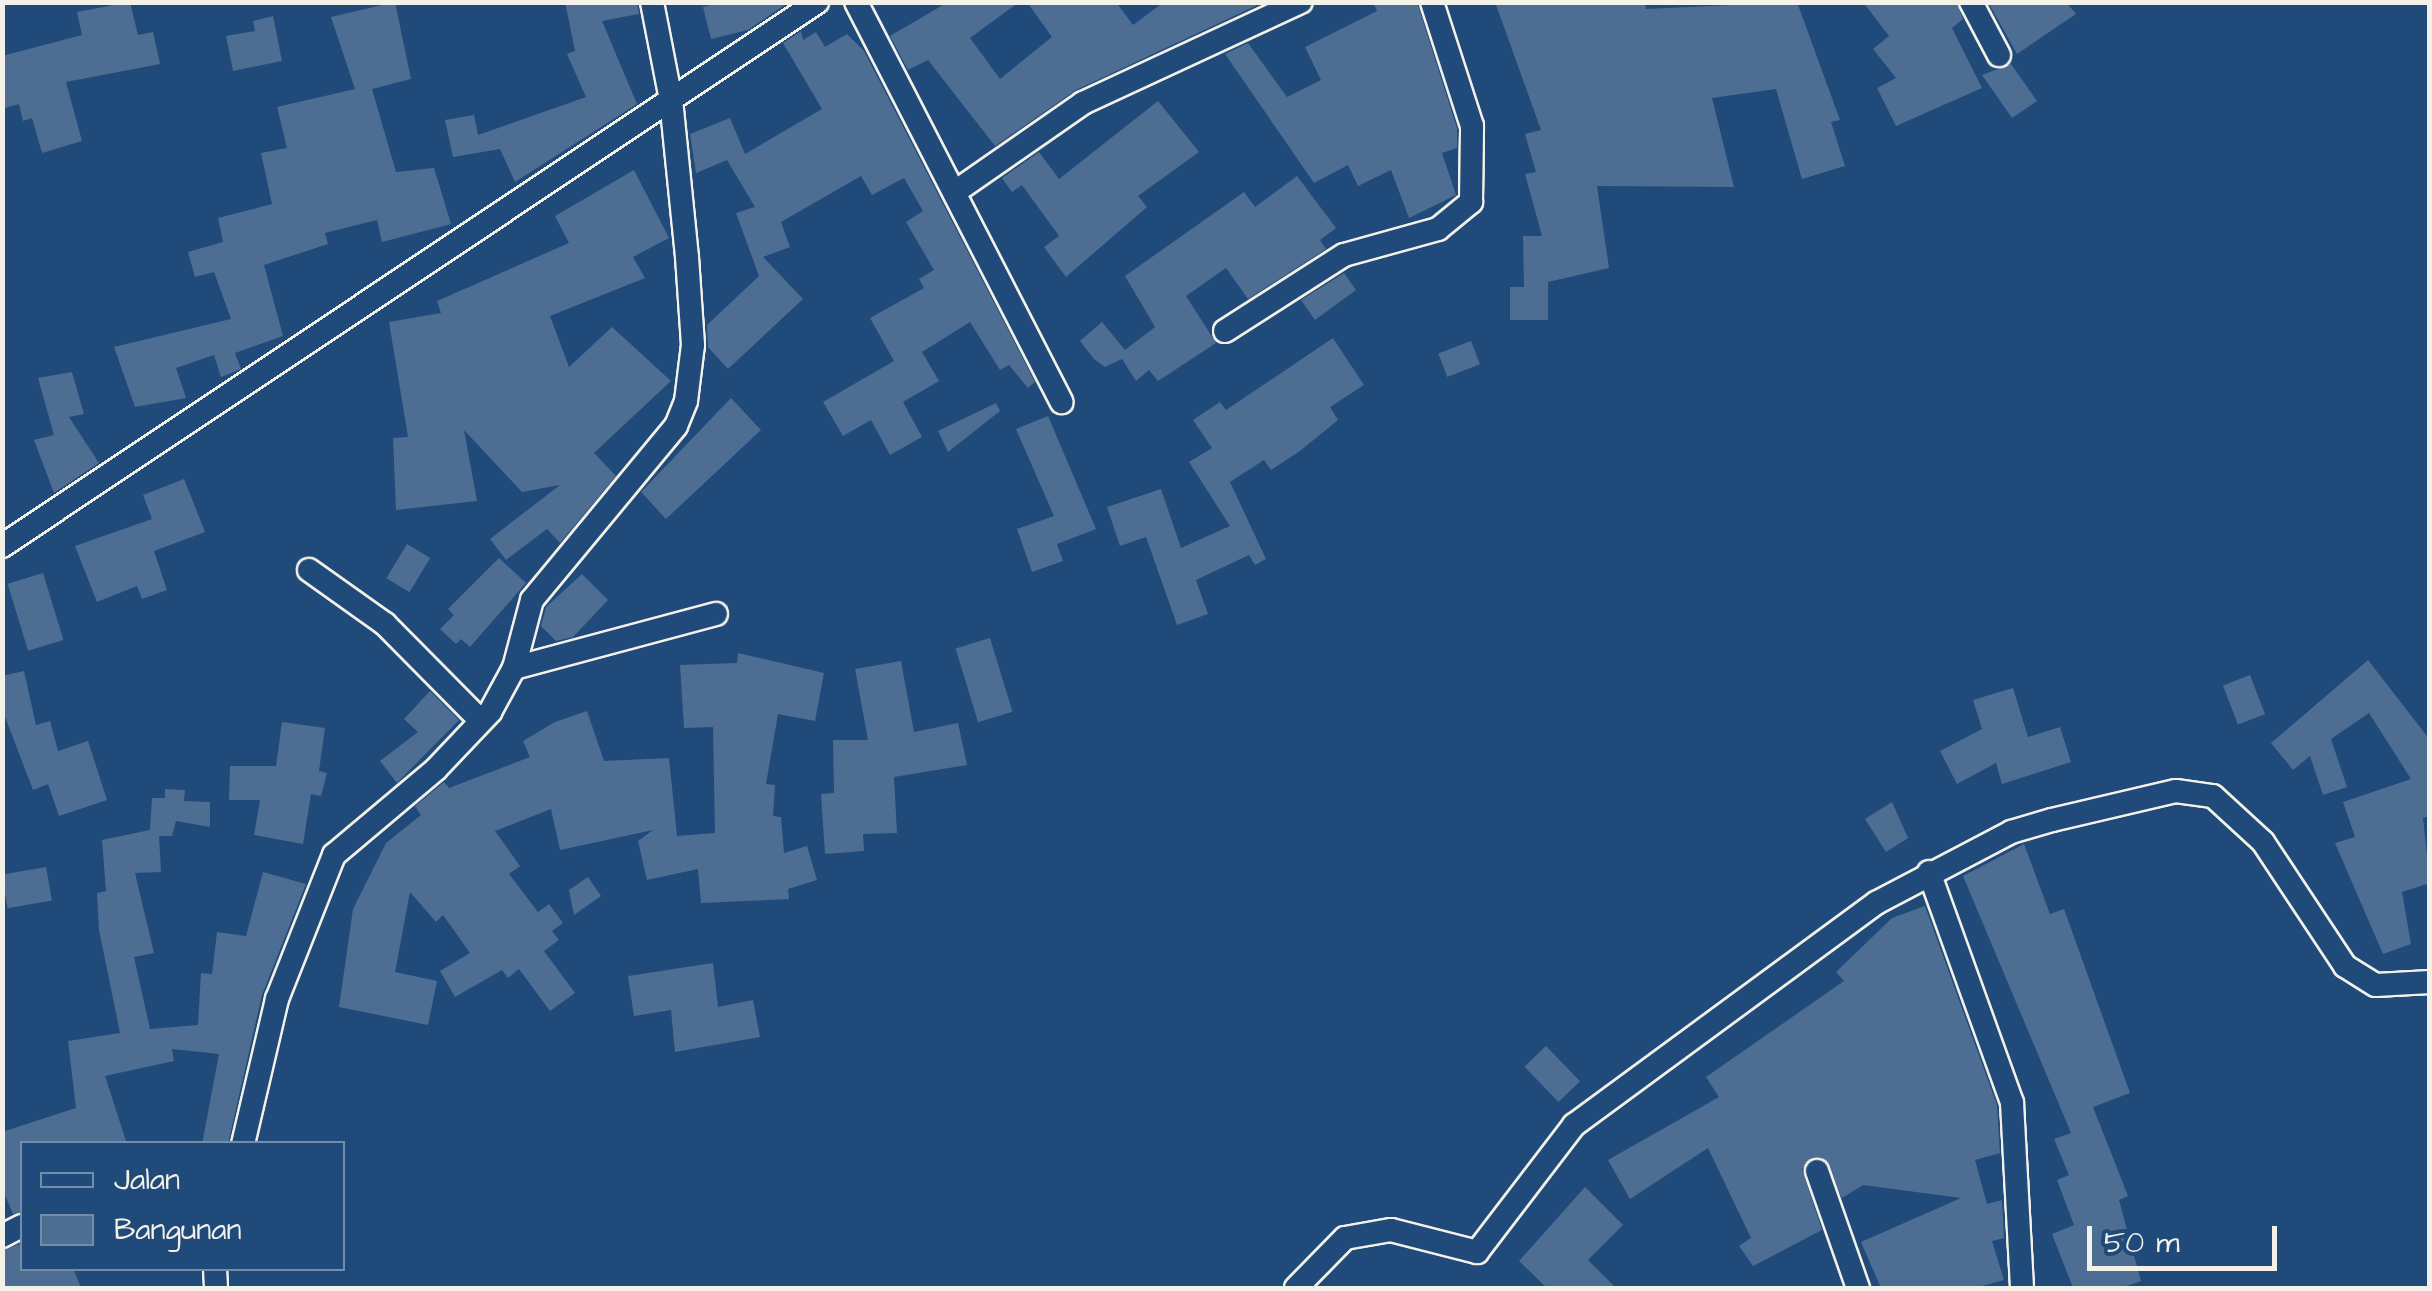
<!DOCTYPE html>
<html>
<head>
<meta charset="utf-8">
<style>
  body { margin:0 }
  #map { position:relative; width:2432px; height:1291px; overflow:hidden; background:#1f4a7a; font-family:"Architects Daughter",sans-serif }
  div>[style] { position:absolute }
  .building>* { inset:0; background:#4d6e92; transform-origin:0 0 }
  .roads { filter:drop-shadow(2px 0 #f4f1e8) drop-shadow(-2px 0 #f4f1e8) drop-shadow(0 2px #f4f1e8) drop-shadow(0 -2px #f4f1e8) }
  .minor>* { height:22px; margin:-11px; padding:0 11px; transform-origin:11px; border-radius:11px; background:#1f4a7a }
  span { translate:-50% -50%; white-space:nowrap; text-align:center; line-height:1.15; -webkit-text-stroke:8px #1f4a7a; paint-order:stroke }
  .frame { position:absolute; inset:0; border:5px solid #f4f1e8; pointer-events:none }
  .legend { position:absolute; left:20px; top:1141px; width:325px; height:130px; box-sizing:border-box; background:#1f4a7a; border:2px solid #748da6; margin:0; padding:12px 18px; list-style:none; font-size:30px; color:#f4f1e8 }
  .legend li { display:flex; align-items:center; gap:20px; height:50px }
  .legend b { width:50px; border:2px solid #748da6 }
  .scale { position:absolute; left:2087px; top:1226px; width:190px; height:45px; box-sizing:border-box; border:5px solid #f4f1e8; border-top:0; padding-left:12px; font-size:30px; line-height:35px; white-space:nowrap; color:#f4f1e8; -webkit-text-stroke:8px #1f4a7a; paint-order:stroke }
</style>
</head>
<body>
<div id="map">
  <div class="building">
    <div style="clip-path:polygon(130px 2px,138px 35px,153px 32px,160px 64px,66px 82px,82px 141px,42px 153px,32px 118px,23px 121px,19px 104px,2px 109px,2px 56px,82px 35px,77px 12px)"></div>
    <div style="clip-path:polygon(395px 2px,411px 79px,372px 89px,396px 172px,434px 168px,451px 224px,382px 242px,377px 220px,325px 233px,328px 244px,264px 265px,283px 336px,235px 353px,241px 369px,221px 377px,214px 355px,176px 368px,186px 398px,135px 407px,114px 347px,231px 319px,214px 272px,195px 277px,188px 252px,223px 242px,218px 218px,272px 204px,261px 153px,287px 148px,277px 107px,355px 89px,331px 17px)"></div>
    <div style="clip-path:polygon(565px 2px,637px 2px,639px 14px,602px 21px,637px 104px,515px 182px,500px 149px,453px 157px,445px 120px,474px 115px,478px 135px,586px 97px,567px 54px,575px 51px)"></div>
    <div style="clip-path:polygon(721px 2px,789px 2px,748px 30px,711px 39px,703px 7px)"></div>
    <div style="clip-path:polygon(948px 2px,1019px 2px,970px 38px,1000px 79px,1052px 37px,1027px 2px,1116px 2px,1133px 25px,1164px 2px,1264px 2px,1076px 90px,995px 146px,928px 60px,908px 70px,890px 36px)"></div>
    <div style="clip-path:polygon(1373px 2px,1417px 2px,1457px 128px,1457px 148px,1442px 153px,1456px 195px,1409px 218px,1391px 170px,1358px 186px,1348px 165px,1314px 183px,1225px 54px,1248px 43px,1287px 97px,1321px 80px,1305px 47px,1377px 11px)"></div>
    <div style="clip-path:polygon(1495px 2px,1645px 2px,1646px 9px,1797px 2px,1840px 120px,1831px 122px,1845px 166px,1802px 179px,1776px 89px,1712px 98px,1734px 187px,1597px 186px,1609px 268px,1548px 282px,1548px 320px,1510px 320px,1510px 287px,1524px 287px,1523px 236px,1542px 236px,1525px 174px,1536px 172px,1525px 134px,1541px 130px)"></div>
    <div style="clip-path:polygon(1863px 2px,1956px 2px,1963px 19px,1952px 28px,1982px 88px,1896px 126px,1877px 88px,1896px 78px,1873px 49px,1889px 36px)"></div>
    <div style="clip-path:polygon(1988px 2px,2066px 2px,2076px 14px,2017px 54px)"></div>
    <div style="clip-path:polygon(273px 16px,282px 61px,233px 71px,226px 36px,255px 31px,253px 21px)"></div>
    <div style="clip-path:polygon(801px 31px,803px 40px,816px 32px,825px 47px,847px 34px,864px 51px,1035px 382px,1028px 388px,1009px 365px,1000px 370px,970px 322px,922px 352px,939px 381px,903px 402px,922px 437px,890px 455px,871px 420px,843px 436px,823px 402px,894px 361px,870px 318px,924px 288px,919px 279px,934px 270px,906px 222px,923px 211px,904px 178px,872px 195px,861px 176px,781px 222px,790px 247px,763px 257px,803px 299px,728px 369px,708px 347px,707px 325px,759px 276px,736px 213px,755px 207px,727px 160px,696px 173px,690px 134px,730px 118px,745px 154px,822px 109px,783px 43px)"></div>
    <div style="clip-path:polygon(2011px 64px,2037px 101px,2012px 118px,1982px 75px)"></div>
    <div style="clip-path:polygon(1158px 101px,1199px 152px,1138px 196px,1147px 207px,1066px 277px,1044px 247px,1059px 236px,1022px 185px,1012px 192px,1002px 178px,1039px 152px,1059px 179px)"></div>
    <div style="clip-path:polygon(634px 170px,669px 238px,633px 257px,645px 278px,550px 316px,569px 367px,612px 327px,671px 381px,594px 453px,616px 476px,560px 543px,547px 529px,506px 560px,490px 539px,560px 485px,522px 492px,464px 430px,477px 501px,396px 510px,393px 438px,408px 437px,389px 322px,441px 313px,437px 301px,569px 243px,555px 216px)"></div>
    <div style="clip-path:polygon(1297px 176px,1336px 228px,1320px 240px,1326px 249px,1248px 299px,1226px 268px,1186px 296px,1216px 343px,1158px 381px,1149px 370px,1136px 381px,1122px 359px,1105px 367px,1094px 359px,1080px 341px,1102px 322px,1125px 350px,1155px 327px,1125px 276px,1244px 192px,1255px 207px)"></div>
    <div style="clip-path:polygon(1344px 273px,1356px 290px,1315px 320px,1301px 300px)"></div>
    <div style="clip-path:polygon(1333px 338px,1364px 385px,1330px 407px,1338px 420px,1300px 451px,1271px 470px,1264px 460px,1230px 482px,1266px 559px,1255px 565px,1249px 555px,1196px 580px,1208px 614px,1177px 625px,1146px 537px,1120px 546px,1107px 507px,1161px 489px,1181px 548px,1230px 526px,1189px 462px,1212px 448px,1193px 420px,1220px 402px,1226px 410px)"></div>
    <div style="left:1471px;top:341px;width:25px;height:35px;rotate:69deg"></div>
    <div style="clip-path:polygon(72px 372px,84px 414px,69px 417px,99px 463px,54px 493px,34px 440px,54px 435px,38px 378px)"></div>
    <div style="clip-path:polygon(731px 398px,761px 430px,666px 519px,641px 492px)"></div>
    <div style="clip-path:polygon(996px 403px,1000px 411px,948px 452px,938px 431px)"></div>
    <div style="clip-path:polygon(1048px 416px,1096px 529px,1057px 544px,1063px 561px,1032px 572px,1017px 529px,1054px 516px,1016px 429px)"></div>
    <div style="clip-path:polygon(184px 479px,205px 532px,154px 551px,167px 590px,142px 599px,137px 586px,97px 602px,75px 546px,152px 519px,143px 495px)"></div>
    <div style="left:407px;top:544px;width:27px;height:40px;rotate:31deg"></div>
    <div style="clip-path:polygon(499px 558px,526px 583px,470px 647px,461px 639px,456px 644px,440px 629px,454px 615px,448px 609px)"></div>
    <div style="left:43px;top:573px;width:70px;height:37px;rotate:73deg"></div>
    <div style="clip-path:polygon(582px 574px,608px 600px,573px 637px,556px 641px,541px 626px,546px 607px)"></div>
    <div style="left:990px;top:638px;width:77px;height:36px;rotate:73deg"></div>
    <div style="clip-path:polygon(738px 653px,824px 673px,815px 721px,778px 714px,766px 784px,775px 785px,773px 816px,781px 817px,784px 853px,807px 846px,817px 880px,788px 889px,789px 899px,701px 903px,698px 869px,647px 880px,638px 841px,653px 830px,560px 850px,551px 809px,495px 831px,520px 866px,509px 874px,538px 912px,549px 904px,563px 923px,552px 931px,559px 940px,544px 951px,575px 993px,550px 1011px,519px 969px,508px 978px,502px 970px,455px 997px,440px 971px,470px 953px,443px 915px,436px 922px,410px 892px,395px 972px,437px 981px,428px 1025px,339px 1007px,353px 909px,386px 843px,421px 815px,415px 806px,444px 782px,449px 788px,530px 757px,523px 741px,555px 722px,587px 711px,604px 761px,669px 758px,677px 836px,715px 833px,713px 727px,684px 728px,680px 665px,737px 663px)"></div>
    <div style="clip-path:polygon(2368px 660px,2430px 740px,2430px 816px,2423px 818px,2430px 883px,2402px 892px,2411px 944px,2383px 954px,2335px 843px,2355px 837px,2343px 802px,2411px 779px,2369px 713px,2331px 739px,2347px 787px,2323px 795px,2310px 756px,2293px 770px,2271px 743px)"></div>
    <div style="clip-path:polygon(901px 661px,914px 732px,958px 723px,967px 765px,894px 777px,897px 833px,863px 834px,864px 851px,825px 854px,821px 794px,834px 793px,833px 740px,868px 740px,855px 669px)"></div>
    <div style="clip-path:polygon(24px 671px,36px 725px,50px 721px,58px 751px,88px 741px,107px 800px,59px 816px,48px 784px,33px 790px,2px 709px,2px 676px)"></div>
    <div style="left:2250px;top:675px;width:42px;height:29px;rotate:69deg"></div>
    <div style="clip-path:polygon(2013px 688px,2028px 737px,2060px 727px,2071px 762px,2002px 784px,1996px 763px,1957px 784px,1940px 751px,1982px 729px,1973px 700px)"></div>
    <div style="clip-path:polygon(430px 691px,459px 720px,397px 783px,380px 761px,418px 732px,404px 719px)"></div>
    <div style="clip-path:polygon(282px 722px,325px 728px,319px 771px,327px 773px,321px 796px,311px 794px,303px 844px,254px 835px,260px 800px,229px 800px,230px 766px,276px 766px)"></div>
    <div style="clip-path:polygon(165px 789px,185px 790px,184px 801px,210px 802px,210px 827px,176px 821px,172px 836px,159px 836px,161px 872px,135px 873px,154px 953px,134px 957px,150px 1029px,198px 1025px,201px 973px,212px 974px,217px 932px,246px 936px,263px 872px,306px 884px,262px 995px,228px 1144px,202px 1144px,219px 1054px,172px 1049px,174px 1061px,105px 1076px,127px 1144px,22px 1144px,22px 1211px,13px 1214px,2px 1188px,2px 1132px,76px 1108px,68px 1041px,120px 1033px,99px 930px,97px 893px,106px 891px,102px 840px,150px 830px,152px 798px,165px 798px)"></div>
    <div style="clip-path:polygon(1892px 802px,1908px 838px,1886px 852px,1865px 819px)"></div>
    <div style="clip-path:polygon(2024px 844px,2050px 914px,2064px 909px,2130px 1093px,2093px 1107px,2128px 1196px,2119px 1200px,2141px 1281px,2121px 1288px,2073px 1288px,2052px 1234px,2074px 1225px,2057px 1180px,2069px 1175px,2054px 1139px,2071px 1133px,1963px 876px)"></div>
    <div style="left:46px;top:867px;width:34px;height:45px;rotate:80deg"></div>
    <div style="clip-path:polygon(588px 877px,601px 896px,574px 915px,569px 890px)"></div>
    <div style="clip-path:polygon(1925px 906px,1997px 1105px,2000px 1153px,1975px 1160px,1987px 1204px,2002px 1200px,2004px 1238px,1992px 1241px,2004px 1280px,1975px 1288px,1881px 1288px,1861px 1242px,1961px 1198px,1863px 1185px,1842px 1198px,1821px 1157px,1802px 1169px,1822px 1230px,1753px 1266px,1739px 1246px,1751px 1238px,1708px 1148px,1630px 1199px,1608px 1160px,1719px 1097px,1706px 1077px,1844px 981px,1836px 972px,1892px 918px)"></div>
    <div style="clip-path:polygon(713px 963px,718px 1007px,753px 1000px,760px 1037px,675px 1052px,671px 1010px,634px 1016px,628px 976px)"></div>
    <div style="left:1546px;top:1046px;width:49px;height:30px;rotate:46deg"></div>
    <div style="clip-path:polygon(1585px 1187px,1623px 1225px,1588px 1260px,1616px 1288px,1547px 1288px,1519px 1261px)"></div>
    <div style="clip-path:polygon(22px 1243px,22px 1268px,73px 1268px,81px 1288px,2px 1288px,2px 1251px)"></div>
  </div>
  <div class="roads">
    <div class="minor">
      <div style="left:856px;top:2px;width:450px;rotate:62.8deg"></div>
      <div style="left:1971px;top:2px;width:60px;rotate:62.2deg"></div>
      <div style="left:955px;top:192px;width:156px;rotate:-34.8deg"></div>
      <div style="left:1083px;top:103px;width:240px;rotate:-24.9deg"></div>
      <div style="left:1225px;top:331px;width:141px;rotate:-32.6deg"></div>
      <div style="left:1344px;top:255px;width:98px;rotate:-15.5deg"></div>
      <div style="left:1438px;top:229px;width:43px;rotate:-39.3deg"></div>
      <div style="left:1471px;top:202px;width:76px;rotate:-89.2deg"></div>
      <div style="left:1472px;top:126px;width:130px;rotate:-107.9deg"></div>
      <div style="left:2px;top:546px;width:980px;rotate:-33.72deg"></div>
      <div style="left:309px;top:570px;width:93px;rotate:35.4deg"></div>
      <div style="left:385px;top:624px;width:136px;rotate:45.3deg"></div>
      <div style="left:514px;top:668px;width:209px;rotate:-15deg"></div>
      <div style="left:1929px;top:872px;width:245px;rotate:70.2deg"></div>
      <div style="left:2012px;top:1103px;width:185px;rotate:86.9deg"></div>
      <div style="left:243px;top:1144px;width:149px;rotate:-76.8deg"></div>
      <div style="left:277px;top:999px;width:155px;rotate:-68.4deg"></div>
      <div style="left:334px;top:855px;width:133px;rotate:-40.1deg"></div>
      <div style="left:436px;top:769px;width:79px;rotate:-46.5deg"></div>
      <div style="left:490px;top:712px;width:50px;rotate:-61.4deg"></div>
      <div style="left:514px;top:668px;width:70px;rotate:-75.2deg"></div>
      <div style="left:532px;top:600px;width:226px;rotate:-50.4deg"></div>
      <div style="left:676px;top:426px;width:27px;rotate:-68deg"></div>
      <div style="left:686px;top:401px;width:56px;rotate:-82.9deg"></div>
      <div style="left:693px;top:345px;width:88px;rotate:-93.9deg"></div>
      <div style="left:687px;top:257px;width:158px;rotate:-95.8deg"></div>
      <div style="left:671px;top:100px;width:100px;rotate:-101deg"></div>
      <div style="left:1817px;top:1171px;width:124px;rotate:70.7deg"></div>
      <div style="left:2px;top:1236px;width:22px;rotate:-27deg"></div>
      <div style="left:215px;top:1268px;width:20px;rotate:87deg"></div>
      <div style="left:1296px;top:1288px;width:70px;rotate:-45.6deg"></div>
      <div style="left:1345px;top:1238px;width:47px;rotate:-9.9deg"></div>
      <div style="left:1391px;top:1230px;width:89px;rotate:14.3deg"></div>
      <div style="left:1477px;top:1252px;width:160px;rotate:-52.6deg"></div>
      <div style="left:1574px;top:1125px;width:375px;rotate:-36.3deg"></div>
      <div style="left:1876px;top:903px;width:153px;rotate:-27.7deg"></div>
      <div style="left:2011px;top:832px;width:43px;rotate:-16.3deg"></div>
      <div style="left:2052px;top:820px;width:127px;rotate:-13.2deg"></div>
      <div style="left:2176px;top:791px;width:37px;rotate:8deg"></div>
      <div style="left:2213px;top:796px;width:68px;rotate:42.6deg"></div>
      <div style="left:2263px;top:842px;width:149px;rotate:56.5deg"></div>
      <div style="left:2345px;top:966px;width:36px;rotate:32deg"></div>
      <div style="left:2376px;top:985px;width:54px;rotate:-3.2deg"></div>
    </div>
  </div>
  <div class="frame"></div>
  <ul class="legend">
  <li><b style="height:12px;background:#1f4a7a"></b>Jalan</li>
  <li><b style="height:28px;background:#4d6e92"></b>Bangunan</li>
  </ul>
  <div class="scale">50 m</div>
</div>
</body>
</html>
